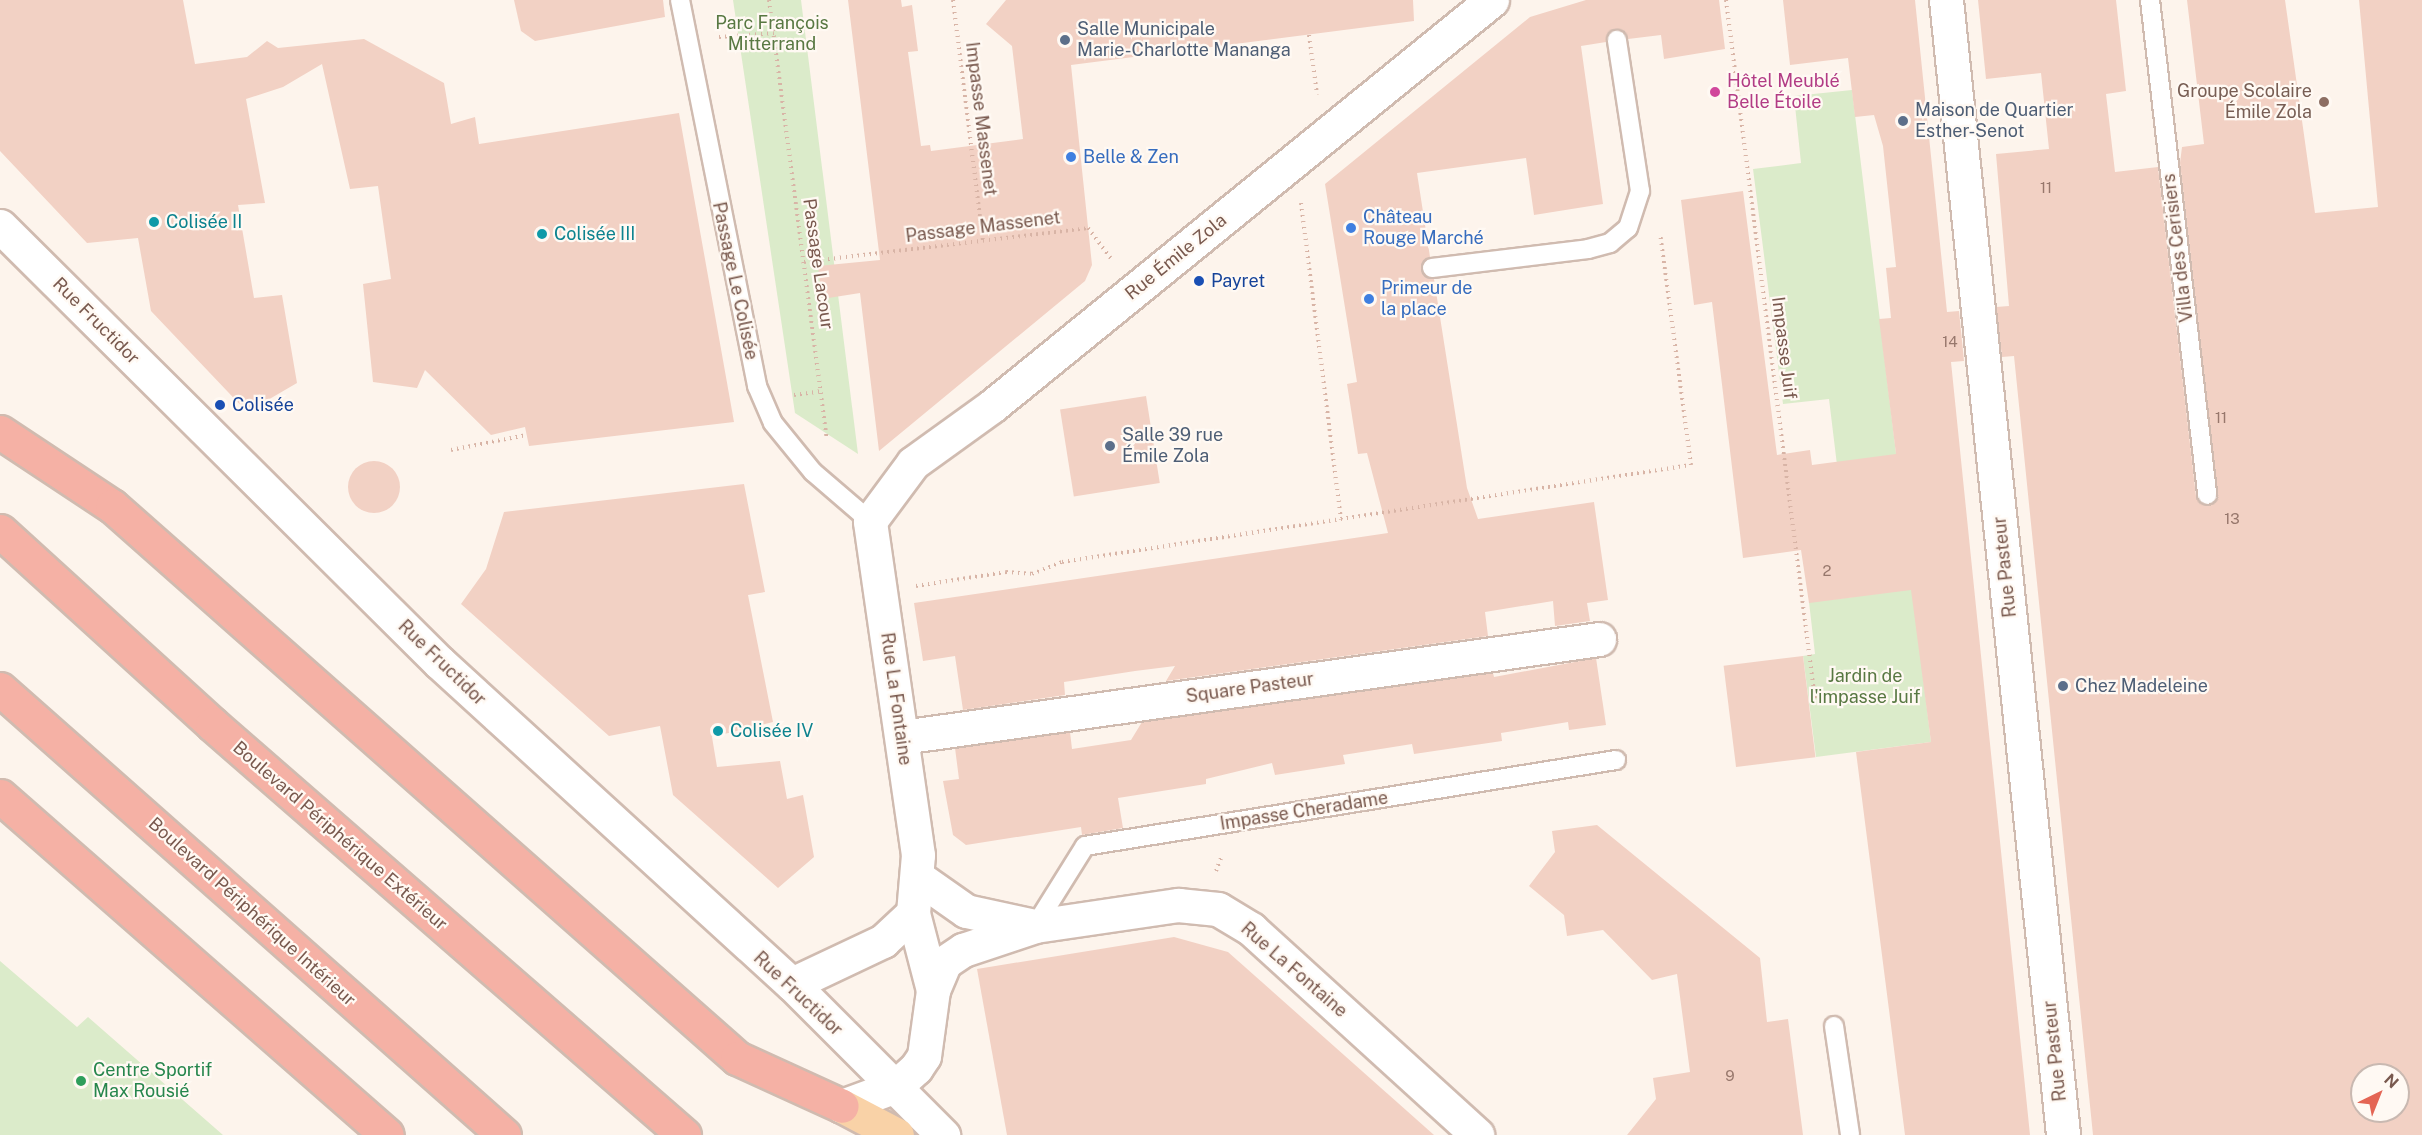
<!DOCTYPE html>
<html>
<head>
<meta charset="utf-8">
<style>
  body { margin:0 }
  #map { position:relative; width:2422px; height:1135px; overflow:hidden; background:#fdf4ec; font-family:"Public Sans",sans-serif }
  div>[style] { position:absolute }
  .green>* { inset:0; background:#dbebca }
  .building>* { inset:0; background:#f2d1c4; transform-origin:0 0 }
  .round { border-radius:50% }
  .path>* { height:4px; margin-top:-2px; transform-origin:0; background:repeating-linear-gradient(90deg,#d8b4a6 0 1.5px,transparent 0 6px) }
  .roads { filter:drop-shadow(2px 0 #d0bbb0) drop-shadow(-2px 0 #d0bbb0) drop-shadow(0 2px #d0bbb0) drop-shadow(0 -2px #d0bbb0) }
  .lane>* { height:18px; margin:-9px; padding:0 9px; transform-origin:9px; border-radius:9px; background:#fff }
  .street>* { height:33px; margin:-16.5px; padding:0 16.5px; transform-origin:16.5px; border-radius:16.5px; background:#fff }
  .primary>* { height:33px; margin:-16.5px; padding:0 16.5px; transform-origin:16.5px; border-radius:16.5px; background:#f9d2a7 }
  .highway>* { height:33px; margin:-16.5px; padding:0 16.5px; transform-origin:16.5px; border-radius:16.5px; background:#f5b1a5 }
  .dots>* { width:16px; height:16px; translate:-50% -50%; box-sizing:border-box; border:3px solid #fff9f3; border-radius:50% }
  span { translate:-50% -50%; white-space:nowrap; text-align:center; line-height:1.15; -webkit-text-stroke:4.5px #fff9f3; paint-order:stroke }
  .number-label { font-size:15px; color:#97776c }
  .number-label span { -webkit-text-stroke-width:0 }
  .park-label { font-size:18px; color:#587842 }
  .service-label { font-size:18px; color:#4e5e75 }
  .left { translate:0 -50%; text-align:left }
  .hotel-label { font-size:18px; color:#b23c85 }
  .education-label { font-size:18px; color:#785e54 }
  .right { translate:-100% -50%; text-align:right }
  .street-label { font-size:18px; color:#79594e }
  .shop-label { font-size:18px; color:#366cbe }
  .culture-label { font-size:18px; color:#0d838f }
  .transit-label { font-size:18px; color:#164399 }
  .leisure-label { font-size:18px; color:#27864d }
  .north { position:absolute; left:2350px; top:1063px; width:60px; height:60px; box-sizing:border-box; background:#fff9f3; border:2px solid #c9b9b1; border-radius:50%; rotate:43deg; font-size:16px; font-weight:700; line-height:24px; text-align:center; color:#79594e }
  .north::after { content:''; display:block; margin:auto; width:21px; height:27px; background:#e46554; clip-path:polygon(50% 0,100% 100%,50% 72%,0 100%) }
</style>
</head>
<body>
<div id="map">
  <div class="green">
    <div style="clip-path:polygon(733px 0,801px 0,858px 454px,795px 413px)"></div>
    <div style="clip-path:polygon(1852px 90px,1931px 742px,1816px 757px,1803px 656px,1815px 654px,1809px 602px,1853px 597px,1829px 399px,1783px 404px,1753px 169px,1801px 163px,1794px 96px)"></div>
    <div style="clip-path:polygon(0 961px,77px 1027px,88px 1017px,223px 1135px,0 1135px)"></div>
  </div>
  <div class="building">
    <div style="clip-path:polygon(0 0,183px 0,195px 64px,247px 57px,267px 41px,278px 48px,364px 39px,444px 83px,451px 124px,475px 117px,479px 144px,679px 113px,734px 422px,529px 446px,525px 427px,491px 435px,425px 370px,417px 388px,373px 382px,363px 284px,391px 279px,378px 186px,350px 189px,322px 64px,283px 87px,246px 99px,265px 203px,238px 205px,254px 298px,282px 295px,297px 383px,247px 412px,151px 311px,138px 238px,87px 243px,0 151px)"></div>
    <div style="clip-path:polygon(514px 0,663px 0,665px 17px,535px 41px,521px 31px)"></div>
    <div style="clip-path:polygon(848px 0,901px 0,902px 7px,912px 5px,918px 51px,908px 52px,921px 146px,930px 145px,931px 151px,1023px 139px,1012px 46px,986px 24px,1006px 0,1413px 0,1414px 21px,1071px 65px,1092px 265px,1085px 281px,879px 451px,860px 293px,822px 299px,818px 266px,880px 260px)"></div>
    <div style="clip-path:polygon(1586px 0,1719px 0,1725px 49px,1664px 59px,1661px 35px,1628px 39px,1616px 29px,1606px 42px,1581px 46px,1603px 204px,1534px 215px,1526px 158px,1417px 173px,1430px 257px,1421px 270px,1434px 279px,1467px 488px,1478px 519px,1594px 502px,1608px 600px,1587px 603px,1590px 621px,1555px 626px,1553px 601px,1485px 612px,1488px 636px,1166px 681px,1175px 666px,1135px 671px,1064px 682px,1065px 695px,963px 710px,955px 656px,923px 661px,914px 603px,1388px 533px,1367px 453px,1358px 454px,1347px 384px,1357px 382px,1325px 184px,1530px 17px)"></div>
    <div style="clip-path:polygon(1783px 0,1915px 0,1947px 312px,1959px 311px,1964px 361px,1951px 362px,2030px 1135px,1905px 1135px,1856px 752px,1931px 742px,1911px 590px,1809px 603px,1801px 550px,1743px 558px,1712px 302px,1694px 305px,1681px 200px,1743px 191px,1777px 455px,1810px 450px,1812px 465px,1896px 454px,1879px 319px,1891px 318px,1886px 268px,1896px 267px,1883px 146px,1874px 115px,1855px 117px,1848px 58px,1790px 65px)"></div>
    <div style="clip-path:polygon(evenodd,1978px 0,2116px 0,2126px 91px,2106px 94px,2115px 172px,2158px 167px,2196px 496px,2208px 506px,2218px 494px,2180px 163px,2182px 147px,2204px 144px,2187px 0,2285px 0,2315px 213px,2378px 207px,2359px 0,2422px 0,2422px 1135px,2093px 1135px,2014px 356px,2002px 357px,1996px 307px,2009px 306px,1996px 154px,2049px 149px,2041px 73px,1986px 79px,1978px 0,2362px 1075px,2398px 1075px,2398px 1111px,2362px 1111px,2362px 1075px)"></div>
    <div style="left:1146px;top:396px;width:88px;height:87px;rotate:81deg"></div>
    <div class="round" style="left:348px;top:461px;width:52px;height:52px"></div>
    <div style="clip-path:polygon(744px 484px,765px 592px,748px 595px,773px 722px,712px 737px,717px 767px,780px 761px,787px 799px,803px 795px,814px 857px,778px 888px,673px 795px,660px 726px,609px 736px,461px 604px,486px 569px,504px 512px)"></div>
    <div style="left:1803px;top:656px;width:102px;height:80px;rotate:83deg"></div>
    <div style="clip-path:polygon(1596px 658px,1606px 725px,1569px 730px,1568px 722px,1501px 733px,1502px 741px,1414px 754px,1412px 744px,1343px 755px,1345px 764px,1275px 775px,1272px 763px,1206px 779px,1206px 784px,1118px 798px,1123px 828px,1082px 835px,1081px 827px,966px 845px,953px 835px,943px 781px,959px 779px,955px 748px,1070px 732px,1072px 749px,1131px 740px,1142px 722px,1493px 673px,1494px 677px)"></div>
    <div style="clip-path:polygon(1597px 825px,1760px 958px,1767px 1022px,1788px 1019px,1803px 1135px,1627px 1135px,1656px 1099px,1653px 1078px,1690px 1072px,1677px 974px,1652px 980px,1603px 930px,1567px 936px,1564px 915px,1529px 886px,1555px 852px,1552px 831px)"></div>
    <div style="clip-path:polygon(1174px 937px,1228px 952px,1434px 1135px,1007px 1135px,977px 969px)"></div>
  </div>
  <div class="path">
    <div style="left:769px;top:0;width:442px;rotate:82.5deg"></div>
    <div style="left:953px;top:0;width:243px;rotate:82.9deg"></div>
    <div style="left:1726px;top:0;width:706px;rotate:82.75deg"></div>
    <div style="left:1309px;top:35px;width:60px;rotate:82.3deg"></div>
    <div style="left:719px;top:37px;width:55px;rotate:-4.2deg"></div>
    <div style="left:1301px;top:203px;width:319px;rotate:82.8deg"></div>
    <div style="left:804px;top:262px;width:286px;rotate:-6.8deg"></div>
    <div style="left:1088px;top:228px;width:40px;rotate:53deg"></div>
    <div style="left:794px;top:395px;width:27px;rotate:-8deg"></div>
    <div style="left:451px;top:450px;width:77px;rotate:-11.2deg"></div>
    <div style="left:916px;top:586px;width:91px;rotate:-8.8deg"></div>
    <div style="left:1006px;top:572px;width:26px;rotate:4deg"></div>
    <div style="left:1032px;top:574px;width:32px;rotate:-22deg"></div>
    <div style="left:1062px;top:562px;width:636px;rotate:-8.77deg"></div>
    <div style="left:1691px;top:465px;width:233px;rotate:-97.6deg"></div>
    <div style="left:1216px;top:871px;width:17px;rotate:-69deg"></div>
  </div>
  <div class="roads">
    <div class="lane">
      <div style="left:680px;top:0;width:394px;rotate:78.7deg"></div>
      <div style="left:757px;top:386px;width:40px;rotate:66.6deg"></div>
      <div style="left:773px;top:423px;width:63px;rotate:50.8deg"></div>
      <div style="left:813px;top:472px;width:75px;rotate:40.7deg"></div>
      <div style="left:2150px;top:0;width:498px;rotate:83.4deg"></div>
      <div style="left:1432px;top:268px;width:157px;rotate:-6.9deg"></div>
      <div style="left:1588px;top:249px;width:23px;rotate:-15deg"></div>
      <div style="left:1610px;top:243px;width:23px;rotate:-40deg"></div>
      <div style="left:1628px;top:228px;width:39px;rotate:-72deg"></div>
      <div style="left:1640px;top:191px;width:153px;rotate:-98.7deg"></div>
      <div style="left:1035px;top:926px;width:94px;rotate:-58deg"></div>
      <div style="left:1085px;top:846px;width:538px;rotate:-9.2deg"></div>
      <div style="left:1834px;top:1026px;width:110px;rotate:81.6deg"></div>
    </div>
    <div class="street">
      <div style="left:1946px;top:0;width:1141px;rotate:84.11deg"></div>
      <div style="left:0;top:226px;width:619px;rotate:44.8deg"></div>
      <div style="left:439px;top:662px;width:478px;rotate:42.4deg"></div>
      <div style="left:792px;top:984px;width:214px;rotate:45deg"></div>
      <div style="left:902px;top:737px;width:704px;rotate:-8deg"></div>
      <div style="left:919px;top:878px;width:57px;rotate:35.1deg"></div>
      <div style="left:966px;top:911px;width:66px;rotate:12.3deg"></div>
      <div style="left:792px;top:984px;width:101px;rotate:-25.3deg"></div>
      <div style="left:883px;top:941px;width:41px;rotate:-43deg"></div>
      <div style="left:933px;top:990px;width:30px;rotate:-67deg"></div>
      <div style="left:945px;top:962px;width:22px;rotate:-34deg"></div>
      <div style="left:963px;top:950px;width:76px;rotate:-18.4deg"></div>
      <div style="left:1035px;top:926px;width:145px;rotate:-8.4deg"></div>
      <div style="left:1178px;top:905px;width:40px;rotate:5.7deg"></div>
      <div style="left:1218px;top:909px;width:39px;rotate:31deg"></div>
      <div style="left:1251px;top:929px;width:306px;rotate:42.3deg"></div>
      <div style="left:842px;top:1106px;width:58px;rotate:-20.3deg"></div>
      <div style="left:896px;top:1086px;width:27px;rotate:-42deg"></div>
      <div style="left:916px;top:1068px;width:14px;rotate:-56deg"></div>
      <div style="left:924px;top:1056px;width:67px;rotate:-82.2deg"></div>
      <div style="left:933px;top:990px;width:80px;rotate:-104.6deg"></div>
      <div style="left:913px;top:913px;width:58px;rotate:-85.1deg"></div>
      <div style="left:918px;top:855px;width:337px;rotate:-98.2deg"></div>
      <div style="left:870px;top:521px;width:72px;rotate:-53.4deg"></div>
      <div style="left:913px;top:463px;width:97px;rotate:-35.8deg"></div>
      <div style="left:992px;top:406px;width:644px;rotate:-39.08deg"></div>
    </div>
    <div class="primary">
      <div style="left:842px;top:1106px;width:62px;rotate:27.8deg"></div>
    </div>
    <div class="highway">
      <div style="left:0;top:432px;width:134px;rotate:33.5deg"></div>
      <div style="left:112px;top:506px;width:834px;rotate:41.45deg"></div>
      <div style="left:737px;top:1058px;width:115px;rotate:24.6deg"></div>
      <div style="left:0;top:531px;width:287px;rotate:42.3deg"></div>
      <div style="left:212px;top:724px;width:626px;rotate:41.05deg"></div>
      <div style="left:0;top:689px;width:673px;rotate:41.51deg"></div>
      <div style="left:0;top:796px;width:514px;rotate:41.22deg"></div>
    </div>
  </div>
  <div class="dots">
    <div style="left:1065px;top:40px;background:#5c6f8a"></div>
    <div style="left:1715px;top:92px;background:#d1479c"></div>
    <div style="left:2324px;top:102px;background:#8d6e63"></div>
    <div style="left:1903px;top:121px;background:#5c6f8a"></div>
    <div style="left:1071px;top:157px;background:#3f7fe0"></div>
    <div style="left:154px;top:222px;background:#0f9aa8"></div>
    <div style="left:1351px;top:228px;background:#3f7fe0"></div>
    <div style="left:542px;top:234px;background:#0f9aa8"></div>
    <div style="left:1199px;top:281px;background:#1a4fb4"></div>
    <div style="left:1369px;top:299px;background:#3f7fe0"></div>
    <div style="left:220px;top:405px;background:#1a4fb4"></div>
    <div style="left:1110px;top:446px;background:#5c6f8a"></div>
    <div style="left:2063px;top:686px;background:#5c6f8a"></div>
    <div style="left:718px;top:731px;background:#0f9aa8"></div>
    <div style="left:81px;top:1081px;background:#2e9e5b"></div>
  </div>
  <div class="number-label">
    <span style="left:2046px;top:188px">11</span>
    <span style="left:1950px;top:342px">14</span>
    <span style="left:2221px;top:418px">11</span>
    <span style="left:2232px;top:519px">13</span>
    <span style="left:1827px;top:571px">2</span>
    <span style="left:1730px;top:1076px">9</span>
  </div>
  <div class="park-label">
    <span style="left:772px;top:34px">Parc François<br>Mitterrand</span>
    <span style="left:1865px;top:687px">Jardin de<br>l'impasse Juif</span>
  </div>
  <div class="service-label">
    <span class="left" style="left:1077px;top:40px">Salle Municipale<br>Marie-Charlotte Mananga</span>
    <span class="left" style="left:1915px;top:121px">Maison de Quartier<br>Esther-Senot</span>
    <span class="left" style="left:1122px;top:446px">Salle 39 rue<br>Émile Zola</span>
    <span class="left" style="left:2075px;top:686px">Chez Madeleine</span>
  </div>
  <div class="hotel-label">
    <span class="left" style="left:1727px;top:92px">Hôtel Meublé<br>Belle Étoile</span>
  </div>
  <div class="education-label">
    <span class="right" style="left:2312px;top:102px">Groupe Scolaire<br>Émile Zola</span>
  </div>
  <div class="street-label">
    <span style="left:981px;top:119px;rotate:83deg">Impasse Massenet</span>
    <span style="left:983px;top:227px;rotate:-7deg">Passage Massenet</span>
    <span style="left:2178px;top:248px;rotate:-97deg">Villa des Cerisiers</span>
    <span style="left:1176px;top:257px;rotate:-39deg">Rue Émile Zola</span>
    <span style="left:818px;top:264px;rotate:82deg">Passage Lacour</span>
    <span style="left:735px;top:281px;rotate:78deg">Passage Le Colisée</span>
    <span style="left:96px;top:321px;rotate:45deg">Rue Fructidor</span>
    <span style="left:1784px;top:348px;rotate:83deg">Impasse Juif</span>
    <span style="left:2005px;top:567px;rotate:-96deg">Rue Pasteur</span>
    <span style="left:442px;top:663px;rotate:44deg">Rue Fructidor</span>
    <span style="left:1250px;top:688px;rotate:-8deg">Square Pasteur</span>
    <span style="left:896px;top:699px;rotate:82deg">Rue La Fontaine</span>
    <span style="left:1304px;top:811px;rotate:-9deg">Impasse Cheradame</span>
    <span style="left:340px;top:836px;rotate:41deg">Boulevard Périphérique Extérieur</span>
    <span style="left:252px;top:912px;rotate:42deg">Boulevard Périphérique Intérieur</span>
    <span style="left:1294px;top:970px;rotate:41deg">Rue La Fontaine</span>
    <span style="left:798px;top:994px;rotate:43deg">Rue Fructidor</span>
    <span style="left:2055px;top:1051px;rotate:-96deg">Rue Pasteur</span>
  </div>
  <div class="shop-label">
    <span class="left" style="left:1083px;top:157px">Belle &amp; Zen</span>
    <span class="left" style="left:1363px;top:228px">Château<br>Rouge Marché</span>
    <span class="left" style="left:1381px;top:299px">Primeur de<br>la place</span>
  </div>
  <div class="culture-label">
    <span class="left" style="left:166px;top:222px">Colisée II</span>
    <span class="left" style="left:554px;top:234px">Colisée III</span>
    <span class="left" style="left:730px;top:731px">Colisée IV</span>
  </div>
  <div class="transit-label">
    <span class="left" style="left:1211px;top:281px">Payret</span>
    <span class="left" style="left:232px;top:405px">Colisée</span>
  </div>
  <div class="leisure-label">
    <span class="left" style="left:93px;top:1081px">Centre Sportif<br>Max Rousié</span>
  </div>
  <div class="north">N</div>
</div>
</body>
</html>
